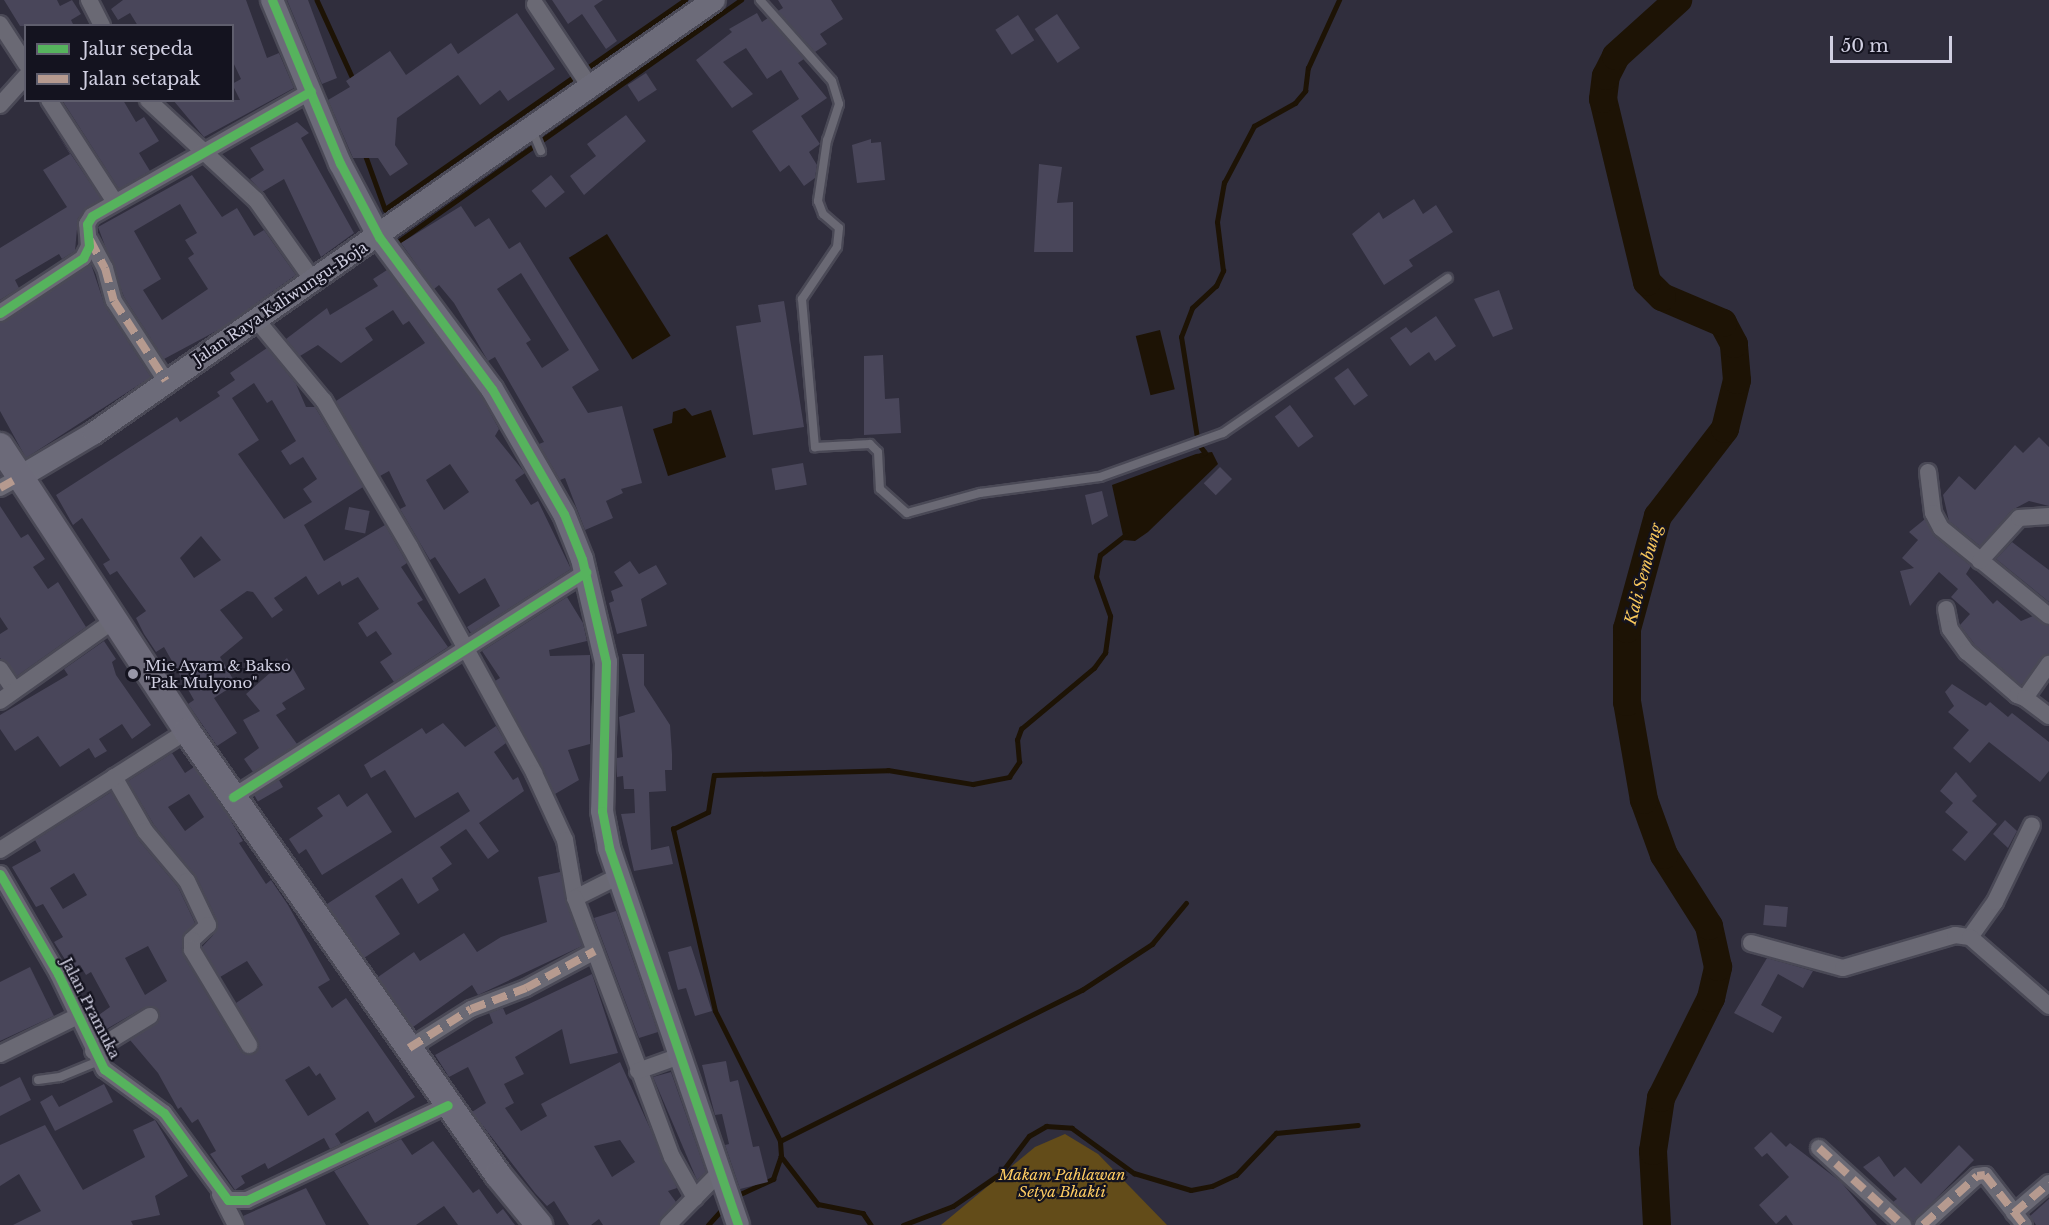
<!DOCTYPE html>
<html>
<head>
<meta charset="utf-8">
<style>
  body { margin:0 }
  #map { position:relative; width:2049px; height:1225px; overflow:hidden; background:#302e3d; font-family:"Libre Baskerville",serif }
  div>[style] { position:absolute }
  .green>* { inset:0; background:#634c19 }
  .water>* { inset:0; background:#1d1305; transform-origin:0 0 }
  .stream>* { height:4.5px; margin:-2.25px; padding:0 2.25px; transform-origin:2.25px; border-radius:2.25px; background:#1d1305 }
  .river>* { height:28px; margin:-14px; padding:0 14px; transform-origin:14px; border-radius:14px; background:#1d1305 }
  .building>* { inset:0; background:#49465a; transform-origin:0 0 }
  .roads { filter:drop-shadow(2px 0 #4a4956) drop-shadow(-2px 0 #4a4956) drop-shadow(0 2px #4a4956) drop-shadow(0 -2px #4a4956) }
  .lane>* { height:8px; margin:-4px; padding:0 4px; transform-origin:4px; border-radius:4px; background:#6a6974 }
  .street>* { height:16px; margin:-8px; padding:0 8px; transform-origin:8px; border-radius:8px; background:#6a6974 }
  .secondary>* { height:22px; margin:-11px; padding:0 11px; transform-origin:11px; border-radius:11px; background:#6c6b79 }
  .primary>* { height:26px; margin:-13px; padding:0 13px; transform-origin:13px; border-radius:13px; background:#6c6a79 }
  .quiet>* { height:8px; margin-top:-4px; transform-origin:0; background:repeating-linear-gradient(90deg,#b69a8f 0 15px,transparent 0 23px) }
  .cycleway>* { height:9px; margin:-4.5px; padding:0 4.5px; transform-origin:4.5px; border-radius:4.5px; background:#56b35d }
  .dots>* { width:16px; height:16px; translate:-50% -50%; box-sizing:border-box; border:3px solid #14131f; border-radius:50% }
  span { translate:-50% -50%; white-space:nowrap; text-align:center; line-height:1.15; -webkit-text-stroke:4.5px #14131f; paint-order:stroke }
  .street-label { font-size:15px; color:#d0cfe1 }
  .poi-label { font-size:15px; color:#d0cfe1 }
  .left { translate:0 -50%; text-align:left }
  .park-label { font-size:15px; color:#fecc62; font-style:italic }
  .water-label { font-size:16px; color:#f8c75c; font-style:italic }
  .legend { position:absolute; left:24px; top:24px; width:210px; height:78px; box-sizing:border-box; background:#14131f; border:2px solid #5f5e6d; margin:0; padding:8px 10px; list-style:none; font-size:18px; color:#d0cfe1 }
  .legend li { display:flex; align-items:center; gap:12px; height:30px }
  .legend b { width:30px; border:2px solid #5f5e6d }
  .scale { position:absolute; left:1830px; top:36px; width:122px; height:27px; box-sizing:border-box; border:3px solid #d0cfe1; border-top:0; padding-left:8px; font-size:18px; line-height:21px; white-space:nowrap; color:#d0cfe1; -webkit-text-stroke:4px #14131f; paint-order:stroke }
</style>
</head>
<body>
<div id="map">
  <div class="green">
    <div style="clip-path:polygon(1065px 1134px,1098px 1154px,1167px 1225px,941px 1225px,1035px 1147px)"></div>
  </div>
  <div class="water">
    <div style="left:607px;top:234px;width:120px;height:45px;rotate:58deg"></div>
    <div style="left:1160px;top:330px;width:61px;height:25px;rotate:76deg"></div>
    <div style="clip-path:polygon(685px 408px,692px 416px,711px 410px,726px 457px,668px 476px,653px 429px,672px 423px,673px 412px)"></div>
    <div style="clip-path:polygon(1212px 452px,1218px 464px,1148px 532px,1135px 541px,1124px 540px,1112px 485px,1196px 454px)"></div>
  </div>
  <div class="stream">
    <div style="left:317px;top:0;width:89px;rotate:65.4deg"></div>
    <div style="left:587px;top:68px;width:119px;rotate:-34.8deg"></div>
    <div style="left:365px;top:154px;width:59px;rotate:70deg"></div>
    <div style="left:385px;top:209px;width:232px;rotate:-35deg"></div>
    <div style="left:392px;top:246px;width:427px;rotate:-35.2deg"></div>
    <div style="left:1201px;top:455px;width:4px;rotate:-27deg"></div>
    <div style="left:1205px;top:453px;width:11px;rotate:-128deg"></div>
    <div style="left:1198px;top:444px;width:108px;rotate:-99deg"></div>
    <div style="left:1181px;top:337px;width:31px;rotate:-69deg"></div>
    <div style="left:1192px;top:308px;width:33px;rotate:-43deg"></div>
    <div style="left:1216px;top:286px;width:17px;rotate:-65deg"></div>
    <div style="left:1223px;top:271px;width:49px;rotate:-97deg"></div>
    <div style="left:1217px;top:222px;width:40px;rotate:-80deg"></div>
    <div style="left:1224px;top:183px;width:64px;rotate:-62.2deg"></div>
    <div style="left:1254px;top:126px;width:47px;rotate:-29.3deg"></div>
    <div style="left:1295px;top:103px;width:16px;rotate:-50deg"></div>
    <div style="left:1305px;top:91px;width:23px;rotate:-83deg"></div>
    <div style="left:1308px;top:68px;width:75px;rotate:-65.5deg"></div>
    <div style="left:780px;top:1141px;width:338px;rotate:-26.6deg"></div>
    <div style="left:1082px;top:990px;width:84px;rotate:-33.3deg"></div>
    <div style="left:1152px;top:944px;width:53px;rotate:-50.3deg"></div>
    <div style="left:781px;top:1156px;width:61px;rotate:52.4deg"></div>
    <div style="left:818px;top:1204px;width:46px;rotate:11.3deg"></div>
    <div style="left:863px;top:1213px;width:14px;rotate:56deg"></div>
    <div style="left:736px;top:1196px;width:41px;rotate:-24.7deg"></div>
    <div style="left:773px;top:1179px;width:24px;rotate:-71deg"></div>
    <div style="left:781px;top:1156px;width:15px;rotate:-94deg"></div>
    <div style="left:780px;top:1141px;width:145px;rotate:-116.6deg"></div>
    <div style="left:715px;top:1011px;width:187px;rotate:-103deg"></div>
    <div style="left:673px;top:829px;width:39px;rotate:-26deg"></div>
    <div style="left:708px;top:812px;width:37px;rotate:-81deg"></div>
    <div style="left:714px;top:775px;width:174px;rotate:-1.6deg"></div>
    <div style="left:888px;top:770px;width:86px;rotate:9.4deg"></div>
    <div style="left:973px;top:784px;width:37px;rotate:-11deg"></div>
    <div style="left:1009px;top:777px;width:18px;rotate:-56deg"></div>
    <div style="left:1019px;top:762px;width:22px;rotate:-95deg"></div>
    <div style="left:1017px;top:740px;width:12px;rotate:-70deg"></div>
    <div style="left:1021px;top:729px;width:95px;rotate:-39.9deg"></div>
    <div style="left:1094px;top:668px;width:19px;rotate:-54deg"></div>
    <div style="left:1105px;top:653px;width:37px;rotate:-82deg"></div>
    <div style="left:1110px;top:616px;width:41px;rotate:-109.7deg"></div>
    <div style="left:1096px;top:577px;width:22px;rotate:-80deg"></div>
    <div style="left:1100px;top:555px;width:33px;rotate:-38deg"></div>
    <div style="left:708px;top:1225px;width:25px;rotate:-48deg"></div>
    <div style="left:903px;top:1225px;width:53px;rotate:-20.8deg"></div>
    <div style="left:953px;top:1206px;width:58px;rotate:-34.5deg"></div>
    <div style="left:1001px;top:1173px;width:46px;rotate:-52.9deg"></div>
    <div style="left:1029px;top:1136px;width:20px;rotate:-30deg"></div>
    <div style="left:1046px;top:1126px;width:26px;rotate:4deg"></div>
    <div style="left:1072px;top:1128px;width:77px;rotate:36deg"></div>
    <div style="left:1134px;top:1173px;width:59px;rotate:16.6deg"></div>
    <div style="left:1191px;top:1190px;width:21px;rotate:-11deg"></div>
    <div style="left:1212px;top:1186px;width:26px;rotate:-25deg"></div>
    <div style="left:1236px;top:1175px;width:58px;rotate:-46.4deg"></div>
    <div style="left:1276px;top:1133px;width:82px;rotate:-5.6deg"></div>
  </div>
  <div class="river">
    <div style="left:1657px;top:1225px;width:74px;rotate:-93.1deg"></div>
    <div style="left:1653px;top:1151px;width:54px;rotate:-81.4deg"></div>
    <div style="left:1661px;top:1098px;width:112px;rotate:-63.4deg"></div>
    <div style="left:1711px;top:998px;width:32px;rotate:-77deg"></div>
    <div style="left:1718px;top:967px;width:42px;rotate:-102.4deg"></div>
    <div style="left:1709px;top:926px;width:84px;rotate:-122.4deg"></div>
    <div style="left:1664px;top:855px;width:59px;rotate:-110deg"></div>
    <div style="left:1644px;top:800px;width:99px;rotate:-99.8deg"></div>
    <div style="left:1627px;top:702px;width:73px;rotate:-90deg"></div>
    <div style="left:1627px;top:629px;width:117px;rotate:-74.7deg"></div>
    <div style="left:1658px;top:516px;width:110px;rotate:-52.4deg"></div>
    <div style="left:1725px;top:429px;width:50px;rotate:-76.2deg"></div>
    <div style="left:1737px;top:380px;width:36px;rotate:-95deg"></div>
    <div style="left:1734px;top:344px;width:24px;rotate:-118deg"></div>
    <div style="left:1723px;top:323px;width:66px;rotate:-156.9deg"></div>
    <div style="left:1662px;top:297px;width:21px;rotate:-135deg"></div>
    <div style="left:1647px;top:282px;width:188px;rotate:-103.5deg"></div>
    <div style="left:1603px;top:99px;width:23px;rotate:-83deg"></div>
    <div style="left:1606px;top:76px;width:22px;rotate:-63deg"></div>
    <div style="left:1616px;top:56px;width:84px;rotate:-42.1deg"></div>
  </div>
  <div class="building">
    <div style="clip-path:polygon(4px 0,57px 0,60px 6px,72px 0,81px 14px,71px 20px,74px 26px,20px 26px)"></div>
    <div style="clip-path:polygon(123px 0,246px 0,267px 58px,279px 53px,294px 88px,204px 137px,173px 100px,240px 100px,232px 84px,241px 79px,232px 60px,232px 26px,138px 26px,130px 13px,118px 20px,111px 9px)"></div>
    <div style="clip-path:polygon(287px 0,308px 0,337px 78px,322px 84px)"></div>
    <div style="clip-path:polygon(552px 0,603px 0,594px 6px,617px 41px,606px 49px,582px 14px,568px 24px)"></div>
    <div style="clip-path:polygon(778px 0,831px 0,843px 19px,820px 34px,827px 44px,815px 52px,778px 11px,783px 8px)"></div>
    <div style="clip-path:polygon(517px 13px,555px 69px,508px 101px,500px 90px,480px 105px,458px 75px,397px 118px,395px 145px,408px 164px,390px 176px,378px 158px,353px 158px,328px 100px,350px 87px,346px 81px,390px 51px,406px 75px,451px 43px,458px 54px)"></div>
    <div style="clip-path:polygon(757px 13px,762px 22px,768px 18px,804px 59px,798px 63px,827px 98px,801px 116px,820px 144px,809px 152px,817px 165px,815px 178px,804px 186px,789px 165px,780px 172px,752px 131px,799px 99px,781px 70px,767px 79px,746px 48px,723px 62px,753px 94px,732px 108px,696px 60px,732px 32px,729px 29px)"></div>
    <div style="left:1057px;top:14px;width:41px;height:27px;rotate:56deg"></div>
    <div style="left:1018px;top:15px;width:30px;height:27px;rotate:57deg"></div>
    <div style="left:646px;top:73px;width:20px;height:22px;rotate:57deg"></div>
    <div style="clip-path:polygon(62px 100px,123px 100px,136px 122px,144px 117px,159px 141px,139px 153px,150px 171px,119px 189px)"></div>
    <div style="clip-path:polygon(626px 115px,646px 141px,584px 195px,570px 176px,596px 156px,587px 144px)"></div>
    <div style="clip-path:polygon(297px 122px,309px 133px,301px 138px,354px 233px,321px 257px,284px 179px,262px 192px,250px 179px,264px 170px,250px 148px)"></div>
    <div style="clip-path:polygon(56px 132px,101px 199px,78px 218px,75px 251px,62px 259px,59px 254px,15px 280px,19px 288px,0 300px,0 248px,67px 207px,43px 170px,70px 154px)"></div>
    <div style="clip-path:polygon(871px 139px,871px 143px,881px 142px,885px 180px,857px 183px,852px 145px)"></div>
    <div style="clip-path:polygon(1039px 164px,1062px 167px,1057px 203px,1073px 202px,1073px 252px,1034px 252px)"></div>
    <div style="clip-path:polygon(evenodd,192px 175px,222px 217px,237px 208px,254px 236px,264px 230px,296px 275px,220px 329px,164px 359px,124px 297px,98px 227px,192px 175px,180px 204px,197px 233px,185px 240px,194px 254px,188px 258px,208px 289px,162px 320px,143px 290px,161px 279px,134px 231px,180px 204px)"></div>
    <div style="left:551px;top:175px;width:22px;height:25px;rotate:51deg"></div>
    <div style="clip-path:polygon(1414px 199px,1423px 214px,1436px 205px,1453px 232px,1409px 260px,1413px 266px,1384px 285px,1352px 234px,1379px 212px,1383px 219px)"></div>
    <div style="clip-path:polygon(evenodd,461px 206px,475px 227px,489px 218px,509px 249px,520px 242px,599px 370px,572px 387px,588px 413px,622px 406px,642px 483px,621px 489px,623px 493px,606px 501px,613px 518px,585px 530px,565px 478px,560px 480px,539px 444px,544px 442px,495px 357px,488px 361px,454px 303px,439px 285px,434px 289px,401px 243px,461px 206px,521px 273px,569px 350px,542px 368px,526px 343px,531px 340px,497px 289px,521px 273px)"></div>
    <div style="clip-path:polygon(91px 264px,105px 306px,151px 377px,26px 458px,0 411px,0 323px)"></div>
    <div style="clip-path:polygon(evenodd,387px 270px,481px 396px,499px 429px,495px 436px,525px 473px,515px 480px,531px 505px,538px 501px,571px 569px,471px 633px,467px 627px,500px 606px,485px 578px,459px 594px,435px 557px,430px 560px,400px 509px,406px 506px,389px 471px,380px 476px,336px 401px,425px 343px,409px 321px,403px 325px,393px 310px,365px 328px,373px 340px,341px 363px,318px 345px,300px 356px,286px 339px,327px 308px,330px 315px,378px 286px,373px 279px,387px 270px,450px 464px,469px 492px,444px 510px,426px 480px,450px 464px)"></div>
    <div style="clip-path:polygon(1499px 290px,1513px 329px,1493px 337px,1474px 299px)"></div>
    <div style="clip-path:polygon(784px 301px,804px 427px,753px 435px,736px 326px,761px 322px,758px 305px)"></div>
    <div style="clip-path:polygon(1436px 316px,1456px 346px,1435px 361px,1429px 352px,1410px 366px,1390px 338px,1406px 327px,1411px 333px)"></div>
    <div style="clip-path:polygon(evenodd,267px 348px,296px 384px,306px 407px,315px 407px,363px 487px,304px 525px,324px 561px,385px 525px,407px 563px,401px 567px,423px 600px,417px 603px,448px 647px,394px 682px,380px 662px,392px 654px,376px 631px,367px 637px,358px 623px,379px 609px,358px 577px,342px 586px,340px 581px,318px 595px,306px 576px,274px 598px,283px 610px,272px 618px,253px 592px,247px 591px,220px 610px,243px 638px,220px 657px,236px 684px,214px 698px,237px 733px,217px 746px,188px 704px,194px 700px,164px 647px,156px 652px,144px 634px,136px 618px,146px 611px,117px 571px,110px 575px,103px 564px,110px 560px,82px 518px,73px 525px,56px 495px,177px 417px,180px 422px,220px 396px,217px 392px,235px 380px,230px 373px,267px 348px,254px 383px,267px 403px,272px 400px,296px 441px,281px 451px,290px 465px,303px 457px,317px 479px,303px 489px,312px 502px,284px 519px,238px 454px,259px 440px,232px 398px,254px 383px,267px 348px,201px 536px,221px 560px,194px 578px,180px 558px,201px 536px)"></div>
    <div style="clip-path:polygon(883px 355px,885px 399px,899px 398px,901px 433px,864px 435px,864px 356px)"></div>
    <div style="left:1348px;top:368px;width:34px;height:17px;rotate:54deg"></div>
    <div style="left:1290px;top:405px;width:39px;height:19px;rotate:53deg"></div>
    <div style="clip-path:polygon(2039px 437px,2049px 447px,2049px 506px,2029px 501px,2012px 510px,1980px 546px,1949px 521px,1943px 495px,1959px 476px,1975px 490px,2015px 445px,2023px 453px)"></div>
    <div style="left:803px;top:463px;width:22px;height:32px;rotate:80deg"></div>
    <div style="left:1220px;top:467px;width:17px;height:23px;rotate:45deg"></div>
    <div style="clip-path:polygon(1102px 491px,1108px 516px,1092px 525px,1085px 495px)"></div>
    <div style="clip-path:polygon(0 506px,21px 538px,28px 534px,45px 559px,33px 567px,48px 589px,58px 582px,86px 627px,17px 676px,0 658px,0 634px,8px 629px,0 617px)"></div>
    <div style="left:349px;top:507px;width:21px;height:23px;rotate:11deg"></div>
    <div style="clip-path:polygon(1925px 519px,1934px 536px,1971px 566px,1966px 574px,1993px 604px,1997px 600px,2021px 621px,2033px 616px,2049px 626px,2049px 654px,2021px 685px,1975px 645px,1960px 625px,1970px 614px,1951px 597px,1958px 589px,1939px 572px,1910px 606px,1900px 571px,1914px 568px,1902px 558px,1918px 540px,1909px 532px)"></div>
    <div style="clip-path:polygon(2012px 542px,2049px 570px,2049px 602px,1996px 559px)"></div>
    <div style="clip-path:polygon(630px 561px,639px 574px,656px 565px,667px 584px,641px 599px,647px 626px,617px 634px,609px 603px,614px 601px,611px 591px,623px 586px,614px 572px)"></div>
    <div style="clip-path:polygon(567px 597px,583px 623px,587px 641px,549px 650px,550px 656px,590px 655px,590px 744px,568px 750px,579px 780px,555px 794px,495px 681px,500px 678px,482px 651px)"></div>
    <div style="clip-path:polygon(104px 641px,116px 659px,112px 662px,116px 675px,151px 725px,132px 739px,122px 724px,99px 739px,107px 751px,95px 758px,89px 748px,60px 767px,38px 736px,15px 751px,0 729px,0 715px,68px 675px,64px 669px)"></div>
    <div style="clip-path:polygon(622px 654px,644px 654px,644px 685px,670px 725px,672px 754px,672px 770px,665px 770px,666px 791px,649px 792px,651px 850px,669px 846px,673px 864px,634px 871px,621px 814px,635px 813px,634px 789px,624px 789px,623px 776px,617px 777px,617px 758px,623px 757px,619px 717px,635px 712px)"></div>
    <div style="clip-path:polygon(287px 658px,305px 689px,282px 703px,286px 709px,276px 715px,297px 744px,253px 772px,244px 759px,259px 748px,243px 720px,260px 711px,246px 694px)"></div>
    <div style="clip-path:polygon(1952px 684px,1986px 706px,1990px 702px,2008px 717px,2012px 713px,2049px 742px,2049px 771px,2040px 782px,1989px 742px,1970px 763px,1953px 748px,1969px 730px,1948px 712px,1954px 706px,1945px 692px)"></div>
    <div style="clip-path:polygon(443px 723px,465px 747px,496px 726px,506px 743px,494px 752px,513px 780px,518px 777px,524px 791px,479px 823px,499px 851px,488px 859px,466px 829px,440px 847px,452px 864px,432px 878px,439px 890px,418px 904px,402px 878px,375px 896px,400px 934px,364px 958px,327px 904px,470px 811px,458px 792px,415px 818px,385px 770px,371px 778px,364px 765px,422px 728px,426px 734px)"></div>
    <div style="clip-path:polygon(evenodd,172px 753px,185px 773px,194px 767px,228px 816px,243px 841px,239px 843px,266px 884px,271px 880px,288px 905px,330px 980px,318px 987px,332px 1008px,346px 998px,415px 1097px,375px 1123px,368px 1111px,335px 1134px,341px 1144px,330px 1149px,324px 1138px,268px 1169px,265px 1163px,241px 1176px,245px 1183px,235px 1190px,210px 1154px,216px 1151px,198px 1119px,192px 1123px,181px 1107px,178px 1109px,158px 1073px,130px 1040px,159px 1021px,159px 1010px,145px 1007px,103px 1031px,96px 1017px,110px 1007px,91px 972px,86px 975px,80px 965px,71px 969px,54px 942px,63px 937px,43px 904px,36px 907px,12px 867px,41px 851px,35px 840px,111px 792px,137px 838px,178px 887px,195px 923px,182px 936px,183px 955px,240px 1050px,255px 1054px,258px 1040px,236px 1003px,263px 985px,247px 961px,220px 977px,202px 947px,216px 932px,217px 920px,196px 876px,154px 825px,128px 781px,172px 753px,189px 794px,204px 817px,185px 831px,168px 807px,189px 794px,172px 753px,74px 873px,87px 895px,63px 909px,50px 888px,74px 873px,172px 753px,148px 946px,167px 981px,145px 995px,125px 958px,148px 946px,172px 753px,309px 1066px,316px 1076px,320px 1073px,336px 1099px,308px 1116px,285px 1080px,309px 1066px)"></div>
    <div style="clip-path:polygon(1956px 772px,1977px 796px,1972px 801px,1997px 824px,1965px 861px,1952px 850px,1968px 832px,1945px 812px,1953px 803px,1940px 791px)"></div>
    <div style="left:279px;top:780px;width:8px;height:29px;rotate:60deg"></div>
    <div style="clip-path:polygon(367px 793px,392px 832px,322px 875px,306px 849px,299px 854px,289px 839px,323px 816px,317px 808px,339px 794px,347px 807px)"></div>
    <div style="clip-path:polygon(2005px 820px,2017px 831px,2008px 848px,1993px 834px)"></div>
    <div style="clip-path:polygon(560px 872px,582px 946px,478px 995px,472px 985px,413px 1027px,378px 977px,414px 952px,420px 961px,464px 933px,477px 952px,501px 937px,547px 922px,538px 877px)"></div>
    <div style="left:1765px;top:905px;width:23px;height:20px;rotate:5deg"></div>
    <div style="clip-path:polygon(616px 911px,658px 1032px,639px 1038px,594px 918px)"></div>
    <div style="clip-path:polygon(691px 946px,712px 1011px,695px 1016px,686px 988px,678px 990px,668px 952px)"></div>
    <div style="clip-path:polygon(1767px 958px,1813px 971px,1803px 988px,1778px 974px,1761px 1005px,1782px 1017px,1773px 1033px,1734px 1013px)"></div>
    <div style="clip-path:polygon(30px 967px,54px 1016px,0 1041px,0 982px)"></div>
    <div style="clip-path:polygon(evenodd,592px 974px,618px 1053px,570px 1064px,562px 1029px,515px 1057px,524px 1074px,504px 1084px,514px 1103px,505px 1108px,521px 1131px,547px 1116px,541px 1104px,620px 1062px,677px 1188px,668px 1191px,676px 1202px,658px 1225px,603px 1225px,599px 1219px,591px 1225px,569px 1225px,554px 1201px,547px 1206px,535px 1193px,472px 1112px,486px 1103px,468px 1067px,449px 1077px,435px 1055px,493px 1023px,489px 1013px,503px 1008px,506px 1015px,592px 974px,620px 1140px,635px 1162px,612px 1177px,594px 1146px,620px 1140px)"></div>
    <div style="clip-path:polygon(726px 1061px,730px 1082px,738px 1080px,753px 1147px,759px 1146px,768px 1182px,740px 1189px,725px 1145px,729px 1144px,722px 1114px,715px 1115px,702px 1065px)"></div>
    <div style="clip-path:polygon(671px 1072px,706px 1172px,697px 1180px,653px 1077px)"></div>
    <div style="clip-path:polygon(20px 1077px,31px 1100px,0 1116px,0 1087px)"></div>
    <div style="clip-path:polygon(104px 1084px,113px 1102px,55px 1131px,40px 1102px,52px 1095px,59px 1107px)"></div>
    <div style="clip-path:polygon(155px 1120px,188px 1176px,155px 1196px,160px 1215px,131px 1221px,133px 1225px,13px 1225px,41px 1211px,19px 1174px,0 1186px,0 1145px,45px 1125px,83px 1190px,145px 1157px,133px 1130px)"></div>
    <div style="clip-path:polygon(1771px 1132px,1786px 1147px,1790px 1143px,1841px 1182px,1877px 1225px,1793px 1225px,1786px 1215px,1776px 1224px,1759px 1205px,1789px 1177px,1767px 1153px,1762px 1157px,1754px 1148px)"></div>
    <div style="clip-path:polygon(401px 1139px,412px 1155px,433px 1141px,473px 1193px,479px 1189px,497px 1214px,503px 1209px,515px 1225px,458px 1225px,444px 1206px,416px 1225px,369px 1225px,334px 1171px)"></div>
    <div style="clip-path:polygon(1959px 1145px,1974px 1160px,1913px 1222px,1893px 1202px,1897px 1199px,1863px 1167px,1879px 1156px,1894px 1177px,1905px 1167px,1921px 1184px)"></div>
    <div style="clip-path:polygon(306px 1188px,326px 1225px,246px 1225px,243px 1216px)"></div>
    <div style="clip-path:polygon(2049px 1199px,2049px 1225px,2036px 1225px,2030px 1216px)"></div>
  </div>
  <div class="roads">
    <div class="lane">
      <div style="left:760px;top:0;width:108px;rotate:48.4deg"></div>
      <div style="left:832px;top:81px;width:24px;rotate:73deg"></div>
      <div style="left:839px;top:104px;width:38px;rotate:108deg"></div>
      <div style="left:827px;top:140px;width:62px;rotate:98.4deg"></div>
      <div style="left:818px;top:201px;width:14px;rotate:69deg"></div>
      <div style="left:823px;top:214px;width:21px;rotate:41deg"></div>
      <div style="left:839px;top:228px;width:19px;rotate:96deg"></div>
      <div style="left:837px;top:247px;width:63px;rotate:123.9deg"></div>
      <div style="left:802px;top:299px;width:149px;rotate:85deg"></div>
      <div style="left:815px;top:447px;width:55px;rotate:-3.1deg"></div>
      <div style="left:870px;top:444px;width:11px;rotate:45deg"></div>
      <div style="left:878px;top:452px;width:37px;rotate:87deg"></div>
      <div style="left:880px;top:489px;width:36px;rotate:42deg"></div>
      <div style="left:907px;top:513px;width:76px;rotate:-15.3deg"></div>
      <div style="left:980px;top:493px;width:121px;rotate:-7.6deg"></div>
      <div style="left:1100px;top:477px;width:131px;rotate:-19.7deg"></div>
      <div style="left:1223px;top:433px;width:273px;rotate:-34.6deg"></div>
      <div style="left:532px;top:130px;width:23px;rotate:67deg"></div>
      <div style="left:38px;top:1080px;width:22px;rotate:-8deg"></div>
      <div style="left:60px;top:1077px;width:42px;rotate:-22.3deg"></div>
    </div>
    <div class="street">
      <div style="left:89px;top:0;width:29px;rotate:63deg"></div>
      <div style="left:535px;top:4px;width:97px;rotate:56.3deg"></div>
      <div style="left:0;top:24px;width:48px;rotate:57deg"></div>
      <div style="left:49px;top:100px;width:121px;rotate:57.1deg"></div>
      <div style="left:148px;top:100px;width:147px;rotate:42.8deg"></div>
      <div style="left:256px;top:200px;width:97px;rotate:54.7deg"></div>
      <div style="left:0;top:105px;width:39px;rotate:-48deg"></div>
      <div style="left:90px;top:240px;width:32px;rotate:62deg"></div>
      <div style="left:105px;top:268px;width:34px;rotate:75deg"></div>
      <div style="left:114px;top:301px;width:95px;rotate:57deg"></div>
      <div style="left:0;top:313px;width:100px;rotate:-33.5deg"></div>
      <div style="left:83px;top:258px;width:13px;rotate:-63deg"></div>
      <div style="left:89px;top:246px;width:22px;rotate:-95deg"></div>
      <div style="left:87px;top:224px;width:9px;rotate:-58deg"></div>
      <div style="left:92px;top:216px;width:252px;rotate:-29.7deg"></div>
      <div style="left:255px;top:318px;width:108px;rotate:50.3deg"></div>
      <div style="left:324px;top:401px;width:169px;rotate:59.5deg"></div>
      <div style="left:410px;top:547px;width:258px;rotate:61.2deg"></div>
      <div style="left:534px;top:773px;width:74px;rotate:65.2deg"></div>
      <div style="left:565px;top:840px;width:59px;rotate:80.2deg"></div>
      <div style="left:1928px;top:472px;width:41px;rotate:83deg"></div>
      <div style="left:1933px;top:513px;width:17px;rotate:62deg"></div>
      <div style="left:1941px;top:528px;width:139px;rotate:39.2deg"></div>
      <div style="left:0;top:488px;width:23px;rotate:-29deg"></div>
      <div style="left:1980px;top:561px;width:58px;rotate:-47.8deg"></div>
      <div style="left:2019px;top:518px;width:30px;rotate:-4deg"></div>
      <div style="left:1946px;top:609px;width:20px;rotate:79deg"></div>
      <div style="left:1950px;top:629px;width:29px;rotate:54deg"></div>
      <div style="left:1967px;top:652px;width:66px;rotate:40.7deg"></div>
      <div style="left:2017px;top:695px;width:9px;rotate:21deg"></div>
      <div style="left:2025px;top:698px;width:42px;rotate:-54.8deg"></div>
      <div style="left:0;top:669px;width:25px;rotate:56deg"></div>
      <div style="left:2025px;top:698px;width:30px;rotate:37deg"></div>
      <div style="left:0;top:701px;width:138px;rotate:-35.3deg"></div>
      <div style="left:114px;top:777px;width:62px;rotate:60.1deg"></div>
      <div style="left:145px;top:831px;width:65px;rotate:50deg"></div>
      <div style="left:187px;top:881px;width:49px;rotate:64.5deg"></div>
      <div style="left:208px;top:925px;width:22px;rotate:137deg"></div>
      <div style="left:192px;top:940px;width:10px;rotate:90deg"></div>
      <div style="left:192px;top:950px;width:111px;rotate:59deg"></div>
      <div style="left:233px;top:797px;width:419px;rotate:-32.5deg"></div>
      <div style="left:0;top:850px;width:222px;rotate:-32.5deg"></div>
      <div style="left:0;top:874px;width:116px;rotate:59.9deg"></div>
      <div style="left:58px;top:974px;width:106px;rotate:64.2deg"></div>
      <div style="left:104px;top:1069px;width:74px;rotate:36.3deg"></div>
      <div style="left:164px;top:1113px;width:108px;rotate:53.7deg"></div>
      <div style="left:228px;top:1200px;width:19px"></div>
      <div style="left:247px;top:1200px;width:222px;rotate:-25.3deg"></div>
      <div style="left:617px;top:877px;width:47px;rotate:153.4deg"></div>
      <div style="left:575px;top:898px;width:277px;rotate:69.5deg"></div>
      <div style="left:672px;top:1157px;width:47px;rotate:60.7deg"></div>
      <div style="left:1970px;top:937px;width:43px;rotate:-54.5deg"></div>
      <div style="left:1995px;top:902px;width:85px;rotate:-64.3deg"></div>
      <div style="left:1751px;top:943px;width:95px;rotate:15.2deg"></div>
      <div style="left:1843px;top:968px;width:117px;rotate:-16.4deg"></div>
      <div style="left:1955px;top:935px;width:15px;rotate:8deg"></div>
      <div style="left:1970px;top:937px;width:105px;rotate:41.1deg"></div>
      <div style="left:409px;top:1048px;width:73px;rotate:-32.2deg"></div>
      <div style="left:471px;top:1009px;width:59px;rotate:-20.9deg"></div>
      <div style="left:526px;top:988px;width:78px;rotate:-28.2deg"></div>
      <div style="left:93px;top:1051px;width:67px;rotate:-31.6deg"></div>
      <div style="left:0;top:1054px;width:87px;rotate:-26deg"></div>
      <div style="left:638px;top:1071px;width:45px;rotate:-19.7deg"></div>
      <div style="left:1819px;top:1148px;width:114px;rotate:42.5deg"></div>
      <div style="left:220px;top:1194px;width:35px;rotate:63deg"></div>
      <div style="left:2014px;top:1213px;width:46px;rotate:-40.6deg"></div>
      <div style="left:668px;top:1225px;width:74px;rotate:-45.5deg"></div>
      <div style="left:1923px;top:1225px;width:73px;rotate:-42.2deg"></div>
      <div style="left:1977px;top:1176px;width:8px;rotate:-7deg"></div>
      <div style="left:1985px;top:1175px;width:63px;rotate:52deg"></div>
    </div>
    <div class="secondary">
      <div style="left:272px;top:0;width:177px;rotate:67.4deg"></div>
      <div style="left:340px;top:163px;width:84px;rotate:62.2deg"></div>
      <div style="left:379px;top:237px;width:189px;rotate:53.4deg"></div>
      <div style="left:492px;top:389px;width:144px;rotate:60.1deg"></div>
      <div style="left:564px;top:514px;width:48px;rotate:68.2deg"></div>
      <div style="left:582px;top:559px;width:106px;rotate:76.9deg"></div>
      <div style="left:606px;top:662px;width:149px;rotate:91.5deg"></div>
      <div style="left:602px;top:811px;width:38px;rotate:79deg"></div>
      <div style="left:609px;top:848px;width:398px;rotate:71.1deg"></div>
      <div style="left:20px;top:477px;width:86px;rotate:-30.7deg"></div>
      <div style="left:94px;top:433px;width:756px;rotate:-34.93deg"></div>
    </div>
    <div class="primary">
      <div style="left:0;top:446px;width:341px;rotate:56.7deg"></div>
      <div style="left:187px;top:731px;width:542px;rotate:54.99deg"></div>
      <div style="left:498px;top:1175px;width:65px;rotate:50.6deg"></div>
    </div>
  </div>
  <div class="quiet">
    <div style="left:90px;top:240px;width:32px;rotate:62deg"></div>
    <div style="left:105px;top:268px;width:34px;rotate:75deg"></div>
    <div style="left:114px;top:301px;width:95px;rotate:57deg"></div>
    <div style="left:0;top:488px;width:23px;rotate:-29deg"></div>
    <div style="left:409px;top:1048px;width:73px;rotate:-32.2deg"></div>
    <div style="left:471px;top:1009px;width:59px;rotate:-20.9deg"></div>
    <div style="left:526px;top:988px;width:78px;rotate:-28.2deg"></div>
    <div style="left:1819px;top:1148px;width:114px;rotate:42.5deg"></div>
    <div style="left:2014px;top:1213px;width:46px;rotate:-40.6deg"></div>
    <div style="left:1923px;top:1225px;width:73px;rotate:-42.2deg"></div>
    <div style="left:1977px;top:1176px;width:8px;rotate:-7deg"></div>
    <div style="left:1985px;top:1175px;width:63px;rotate:52deg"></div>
  </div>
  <div class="cycleway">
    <div style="left:272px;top:0;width:177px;rotate:67.4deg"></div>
    <div style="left:340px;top:163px;width:84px;rotate:62.2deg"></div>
    <div style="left:379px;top:237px;width:189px;rotate:53.4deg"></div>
    <div style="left:492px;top:389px;width:144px;rotate:60.1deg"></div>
    <div style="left:564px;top:514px;width:48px;rotate:68.2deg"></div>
    <div style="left:582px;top:559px;width:106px;rotate:76.9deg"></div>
    <div style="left:606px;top:662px;width:149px;rotate:91.5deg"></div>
    <div style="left:602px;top:811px;width:38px;rotate:79deg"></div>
    <div style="left:609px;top:848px;width:398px;rotate:71.1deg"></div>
    <div style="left:0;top:313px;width:100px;rotate:-33.5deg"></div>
    <div style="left:83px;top:258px;width:13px;rotate:-63deg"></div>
    <div style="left:89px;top:246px;width:22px;rotate:-95deg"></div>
    <div style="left:87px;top:224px;width:9px;rotate:-58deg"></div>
    <div style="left:92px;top:216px;width:252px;rotate:-29.7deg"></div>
    <div style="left:233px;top:797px;width:419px;rotate:-32.5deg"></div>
    <div style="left:0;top:874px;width:116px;rotate:59.9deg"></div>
    <div style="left:58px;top:974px;width:106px;rotate:64.2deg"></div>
    <div style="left:104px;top:1069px;width:74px;rotate:36.3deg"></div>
    <div style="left:164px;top:1113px;width:108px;rotate:53.7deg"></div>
    <div style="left:228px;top:1200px;width:19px"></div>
    <div style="left:247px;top:1200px;width:222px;rotate:-25.3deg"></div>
  </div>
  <div class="dots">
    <div style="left:133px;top:674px;background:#9897a8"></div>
  </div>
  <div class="street-label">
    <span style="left:280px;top:303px;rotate:-34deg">Jalan Raya Kaliwungu-Boja</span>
    <span style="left:91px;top:1008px;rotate:63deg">Jalan Pramuka</span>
  </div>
  <div class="poi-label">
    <span class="left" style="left:145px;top:674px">Mie Ayam &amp; Bakso<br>"Pak Mulyono"</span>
  </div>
  <div class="park-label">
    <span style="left:1062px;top:1183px">Makam Pahlawan<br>Setya Bhakti</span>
  </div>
  <div class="water-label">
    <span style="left:1643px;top:574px;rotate:-75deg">Kali Sembung</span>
  </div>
  <ul class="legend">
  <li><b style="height:8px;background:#56b35d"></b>Jalur sepeda</li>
  <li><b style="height:8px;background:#b69a8f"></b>Jalan setapak</li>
  </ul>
  <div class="scale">50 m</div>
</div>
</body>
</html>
